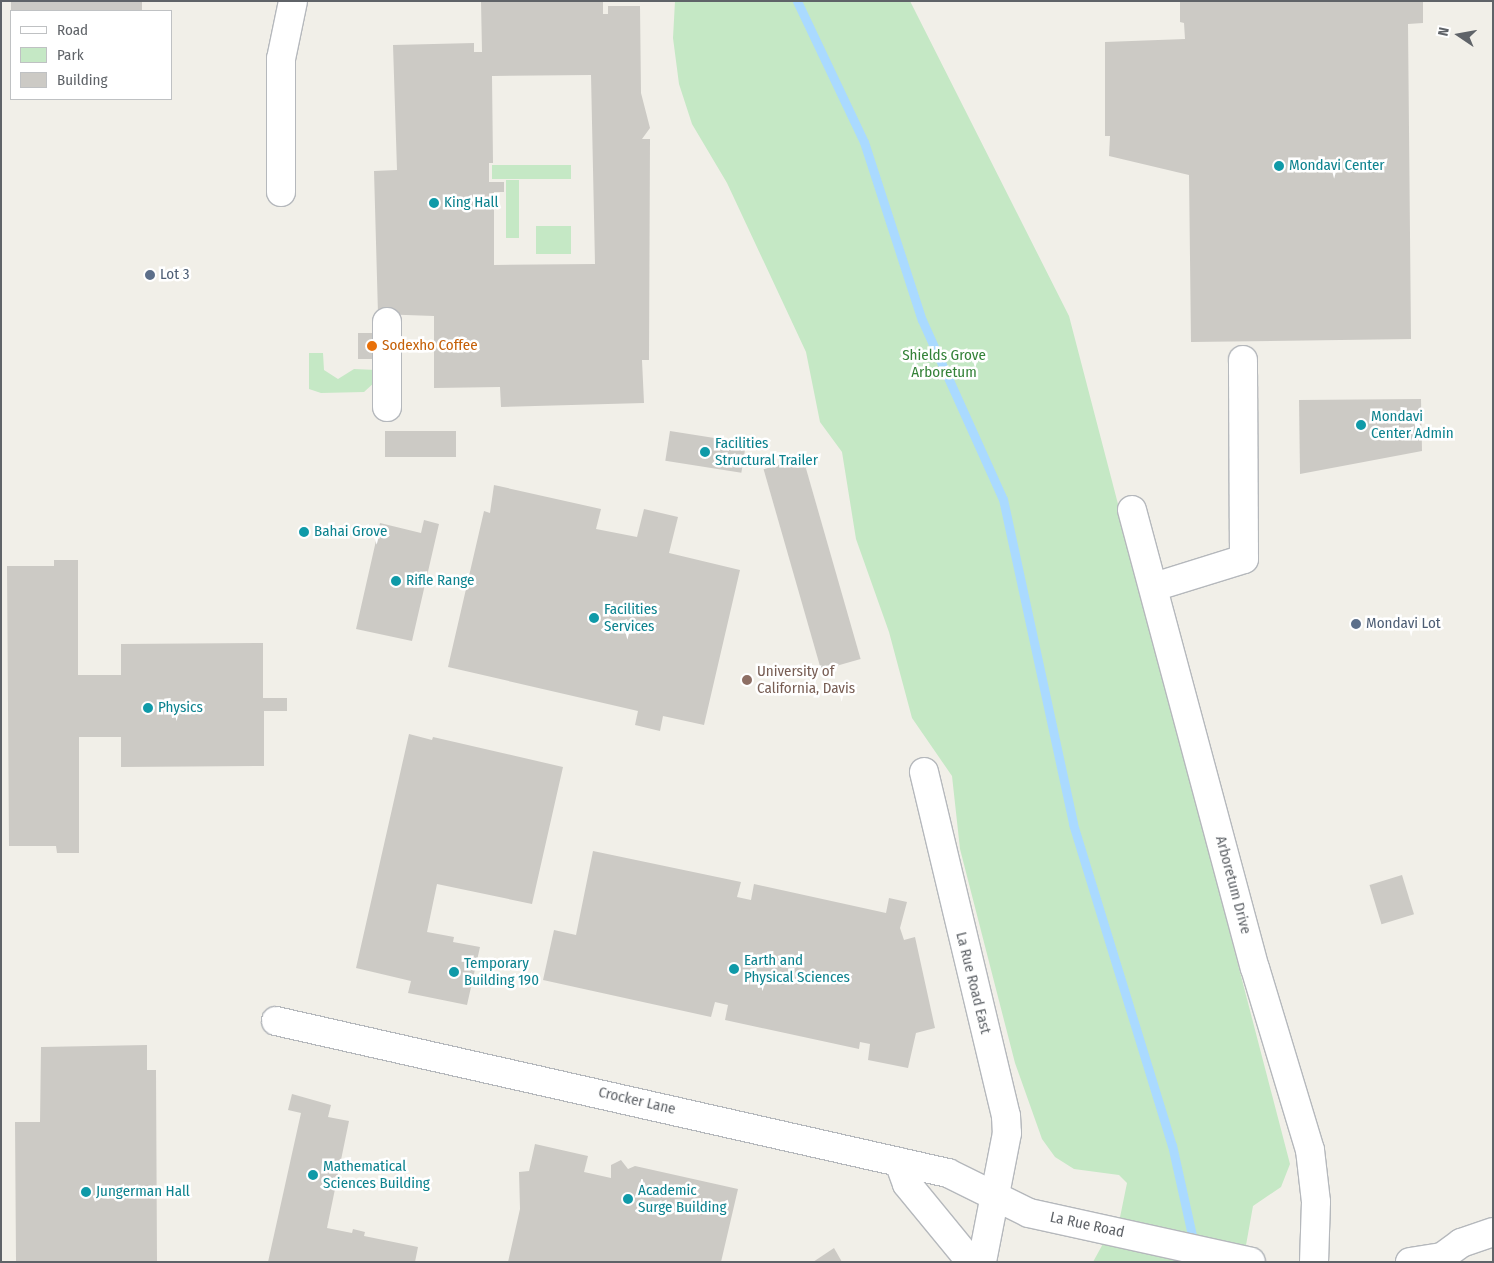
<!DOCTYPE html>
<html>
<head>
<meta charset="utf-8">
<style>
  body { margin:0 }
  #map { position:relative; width:1494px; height:1263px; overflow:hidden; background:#f1efe8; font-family:"Fira Sans Condensed",sans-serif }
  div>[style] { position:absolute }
  .green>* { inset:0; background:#c5e8c5; transform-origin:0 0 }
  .stream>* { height:9px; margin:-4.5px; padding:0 4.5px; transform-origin:4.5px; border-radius:4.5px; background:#aadaff }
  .building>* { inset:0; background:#cccac5; transform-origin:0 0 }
  .roads { filter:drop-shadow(1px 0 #b5b8bc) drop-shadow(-1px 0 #b5b8bc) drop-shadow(0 1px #b5b8bc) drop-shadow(0 -1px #b5b8bc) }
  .minor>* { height:28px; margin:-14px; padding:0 14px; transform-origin:14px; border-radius:14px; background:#fff }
  .dots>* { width:14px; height:14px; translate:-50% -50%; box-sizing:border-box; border:2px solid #fff; border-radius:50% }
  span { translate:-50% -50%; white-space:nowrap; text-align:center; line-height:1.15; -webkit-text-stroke:5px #fff; paint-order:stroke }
  .culture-label { font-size:15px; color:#0d838f }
  .left { translate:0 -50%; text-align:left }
  .service-label { font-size:15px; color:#4e5e75 }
  .food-label { font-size:15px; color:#c56008 }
  .park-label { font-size:15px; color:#348238 }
  .education-label { font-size:15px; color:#785e54 }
  .street-label { font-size:15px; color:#5f6368 }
  .frame { position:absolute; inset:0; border:2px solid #5f6368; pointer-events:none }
  .legend { position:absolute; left:10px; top:10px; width:162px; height:90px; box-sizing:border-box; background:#fff; border:1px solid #bfc1c3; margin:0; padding:6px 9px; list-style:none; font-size:15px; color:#5f6368 }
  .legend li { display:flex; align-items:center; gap:10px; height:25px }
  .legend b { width:25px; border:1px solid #bfc1c3 }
  .north { position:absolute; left:1434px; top:10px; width:50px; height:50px; -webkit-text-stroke:4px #fff; paint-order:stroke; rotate:282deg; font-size:14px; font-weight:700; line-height:20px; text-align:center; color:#5f6368 }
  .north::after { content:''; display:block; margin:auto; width:18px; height:22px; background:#5f6368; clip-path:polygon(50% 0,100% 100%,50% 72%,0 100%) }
</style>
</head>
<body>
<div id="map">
  <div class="green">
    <div style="clip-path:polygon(675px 1px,910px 1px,1069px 316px,1290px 1164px,1281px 1187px,1253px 1206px,1243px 1262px,1093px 1262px,1105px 1240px,1117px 1232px,1127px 1183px,1119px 1175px,1074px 1169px,1055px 1157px,1042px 1139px,1015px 1063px,960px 849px,952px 776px,912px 718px,889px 632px,856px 539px,842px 452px,820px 422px,806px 352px,727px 183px,692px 124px,679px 84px,673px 38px)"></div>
    <div style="left:571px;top:165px;width:14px;height:79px;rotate:90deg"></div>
    <div style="left:506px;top:180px;width:13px;height:58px"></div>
    <div style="left:536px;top:226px;width:35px;height:28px"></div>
    <div style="clip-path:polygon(309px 353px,323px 353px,324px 370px,338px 379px,354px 369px,377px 370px,376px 381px,364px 392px,321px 393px,309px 389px)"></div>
  </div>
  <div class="stream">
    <div style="left:797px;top:1px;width:156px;rotate:64.6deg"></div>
    <div style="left:864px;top:142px;width:187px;rotate:72deg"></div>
    <div style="left:922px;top:320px;width:196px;rotate:65.7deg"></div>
    <div style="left:1003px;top:499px;width:332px;rotate:77.8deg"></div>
    <div style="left:1073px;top:824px;width:336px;rotate:72.9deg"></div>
    <div style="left:1172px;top:1145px;width:101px;rotate:77.5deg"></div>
  </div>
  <div class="building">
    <div style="left:11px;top:1px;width:131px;height:10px"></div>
    <div style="clip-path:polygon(evenodd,481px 1px,603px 1px,603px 14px,608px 14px,608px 6px,640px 6px,641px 93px,650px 128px,642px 139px,650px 139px,649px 360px,642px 360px,644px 403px,501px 407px,500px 387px,434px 388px,434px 316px,378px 314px,374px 171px,397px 170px,393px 45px,474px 43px,474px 52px,482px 52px,481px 1px,591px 75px,595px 264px,494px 265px,494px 192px,504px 192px,504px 182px,489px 182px,489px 163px,493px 163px,492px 76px,591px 75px)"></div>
    <div style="clip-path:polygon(1180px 1px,1423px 1px,1423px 23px,1408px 24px,1411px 339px,1191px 342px,1189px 175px,1109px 156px,1110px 136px,1105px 136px,1105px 42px,1185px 39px,1184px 23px,1180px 22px)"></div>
    <div style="left:358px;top:333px;width:16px;height:26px"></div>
    <div style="clip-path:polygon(1421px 399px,1422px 451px,1300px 474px,1299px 400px)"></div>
    <div style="left:385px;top:431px;width:71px;height:26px"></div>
    <div style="left:670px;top:431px;width:77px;height:30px;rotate:9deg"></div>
    <div style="left:803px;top:458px;width:209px;height:41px;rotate:74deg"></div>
    <div style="clip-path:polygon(494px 485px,601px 509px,596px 529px,637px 537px,644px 509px,678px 517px,669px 553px,740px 570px,704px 725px,663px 716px,660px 731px,635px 725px,638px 711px,448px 667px,484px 511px,490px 513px)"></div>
    <div style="clip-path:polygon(424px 520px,439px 524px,412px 641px,356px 629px,380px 523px,421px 533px)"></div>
    <div style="clip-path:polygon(54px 560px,78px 560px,78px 675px,121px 675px,121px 644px,263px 643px,263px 698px,287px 698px,287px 711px,264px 711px,264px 766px,121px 767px,121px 737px,79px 737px,79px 853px,57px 853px,56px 846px,9px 846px,7px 566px,54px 566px)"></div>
    <div style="clip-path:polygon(409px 734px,432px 740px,433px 737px,563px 767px,532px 904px,437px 884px,427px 932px,454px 937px,453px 942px,480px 947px,467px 1005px,408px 993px,411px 981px,356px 968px)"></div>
    <div style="clip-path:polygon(593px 851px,741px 882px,737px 897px,751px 900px,754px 884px,886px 913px,889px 898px,907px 902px,900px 928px,904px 940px,915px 937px,935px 1028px,916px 1033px,908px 1068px,868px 1060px,870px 1044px,860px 1042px,859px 1049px,725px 1020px,728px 1005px,715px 1002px,711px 1017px,543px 980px,554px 930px,576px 935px)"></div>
    <div style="left:1402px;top:875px;width:41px;height:34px;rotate:73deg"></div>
    <div style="clip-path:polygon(147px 1045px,147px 1070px,156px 1070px,157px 1262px,16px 1262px,15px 1122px,40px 1122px,41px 1047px)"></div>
    <div style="clip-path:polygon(292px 1094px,331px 1105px,328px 1117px,349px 1121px,327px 1228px,352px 1233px,353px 1229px,365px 1232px,364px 1236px,418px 1247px,415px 1262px,268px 1262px,301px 1113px,288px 1110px)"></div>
    <div style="clip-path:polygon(535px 1144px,588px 1156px,584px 1172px,611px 1178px,611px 1165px,621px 1160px,628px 1169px,635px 1166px,738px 1189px,721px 1262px,508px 1262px,520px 1209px,519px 1172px,529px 1171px)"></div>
    <div style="clip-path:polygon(834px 1248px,842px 1262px,813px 1262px)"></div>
  </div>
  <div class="roads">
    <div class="minor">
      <div style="left:281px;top:192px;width:133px;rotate:-90deg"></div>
      <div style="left:281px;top:59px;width:59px;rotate:-78.3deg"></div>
      <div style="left:387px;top:322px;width:85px;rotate:90deg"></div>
      <div style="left:1132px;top:510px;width:474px;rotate:75deg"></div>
      <div style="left:1255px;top:968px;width:190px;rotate:73.2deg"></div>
      <div style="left:1310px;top:1150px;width:52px;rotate:83.4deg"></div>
      <div style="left:1316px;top:1202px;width:60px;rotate:91.9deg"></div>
      <div style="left:1154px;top:587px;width:94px;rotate:-17.3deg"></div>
      <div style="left:1244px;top:559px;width:199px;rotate:-90.3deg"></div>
      <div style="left:924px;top:772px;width:354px;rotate:76.6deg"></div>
      <div style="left:1006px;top:1116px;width:17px;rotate:87deg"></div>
      <div style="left:1007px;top:1133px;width:131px;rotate:101deg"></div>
      <div style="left:276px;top:1021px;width:689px;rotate:12.75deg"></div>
      <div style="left:948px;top:1173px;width:90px;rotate:26.3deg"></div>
      <div style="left:1029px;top:1213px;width:227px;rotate:12.4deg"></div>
      <div style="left:899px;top:1162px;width:23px;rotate:70deg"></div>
      <div style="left:907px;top:1184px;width:101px;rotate:50.6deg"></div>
      <div style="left:1410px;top:1262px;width:32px;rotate:-9deg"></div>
      <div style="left:1442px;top:1257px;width:24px;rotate:-36deg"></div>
      <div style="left:1461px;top:1243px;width:34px;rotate:-19deg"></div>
    </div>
  </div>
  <div class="dots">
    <div style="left:1279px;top:166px;background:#0f9aa8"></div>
    <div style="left:434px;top:203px;background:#0f9aa8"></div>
    <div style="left:150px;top:275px;background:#5c6f8a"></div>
    <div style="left:372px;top:346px;background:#e8710a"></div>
    <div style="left:1361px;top:425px;background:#0f9aa8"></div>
    <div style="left:705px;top:452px;background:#0f9aa8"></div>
    <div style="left:304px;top:532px;background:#0f9aa8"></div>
    <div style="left:396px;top:581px;background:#0f9aa8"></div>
    <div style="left:594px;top:618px;background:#0f9aa8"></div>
    <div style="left:1356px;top:624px;background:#5c6f8a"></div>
    <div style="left:747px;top:680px;background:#8d6e63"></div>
    <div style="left:148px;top:708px;background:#0f9aa8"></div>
    <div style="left:734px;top:969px;background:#0f9aa8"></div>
    <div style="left:454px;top:972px;background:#0f9aa8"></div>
    <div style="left:313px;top:1175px;background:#0f9aa8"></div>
    <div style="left:86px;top:1192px;background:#0f9aa8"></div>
    <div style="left:628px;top:1199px;background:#0f9aa8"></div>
  </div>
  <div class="culture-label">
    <span class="left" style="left:1289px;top:166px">Mondavi Center</span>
    <span class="left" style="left:444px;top:203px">King Hall</span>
    <span class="left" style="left:1371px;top:425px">Mondavi<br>Center Admin</span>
    <span class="left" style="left:715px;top:452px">Facilities<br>Structural Trailer</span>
    <span class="left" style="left:314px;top:532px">Bahai Grove</span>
    <span class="left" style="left:406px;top:581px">Rifle Range</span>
    <span class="left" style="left:604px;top:618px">Facilities<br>Services</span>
    <span class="left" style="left:158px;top:708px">Physics</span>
    <span class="left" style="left:744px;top:969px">Earth and<br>Physical Sciences</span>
    <span class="left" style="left:464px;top:972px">Temporary<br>Building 190</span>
    <span class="left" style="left:323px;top:1175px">Mathematical<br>Sciences Building</span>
    <span class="left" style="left:638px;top:1199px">Academic<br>Surge Building</span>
    <span class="left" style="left:96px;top:1192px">Jungerman Hall</span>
  </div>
  <div class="service-label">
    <span class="left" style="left:160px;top:275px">Lot 3</span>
    <span class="left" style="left:1366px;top:624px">Mondavi Lot</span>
  </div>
  <div class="food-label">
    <span class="left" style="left:382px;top:346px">Sodexho Coffee</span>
  </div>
  <div class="park-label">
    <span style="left:944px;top:364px">Shields Grove<br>Arboretum</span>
  </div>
  <div class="education-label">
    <span class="left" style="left:757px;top:680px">University of<br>California, Davis</span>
  </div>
  <div class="street-label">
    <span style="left:1233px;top:885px;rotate:75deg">Arboretum Drive</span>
    <span style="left:973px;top:983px;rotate:76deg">La Rue Road East</span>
    <span style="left:637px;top:1101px;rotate:13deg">Crocker Lane</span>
    <span style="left:1087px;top:1225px;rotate:12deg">La Rue Road</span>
  </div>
  <div class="frame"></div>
  <ul class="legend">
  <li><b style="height:6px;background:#fff"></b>Road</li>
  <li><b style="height:14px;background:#c5e8c5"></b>Park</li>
  <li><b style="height:14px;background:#cccac5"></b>Building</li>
  </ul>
  <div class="north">N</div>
</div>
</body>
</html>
